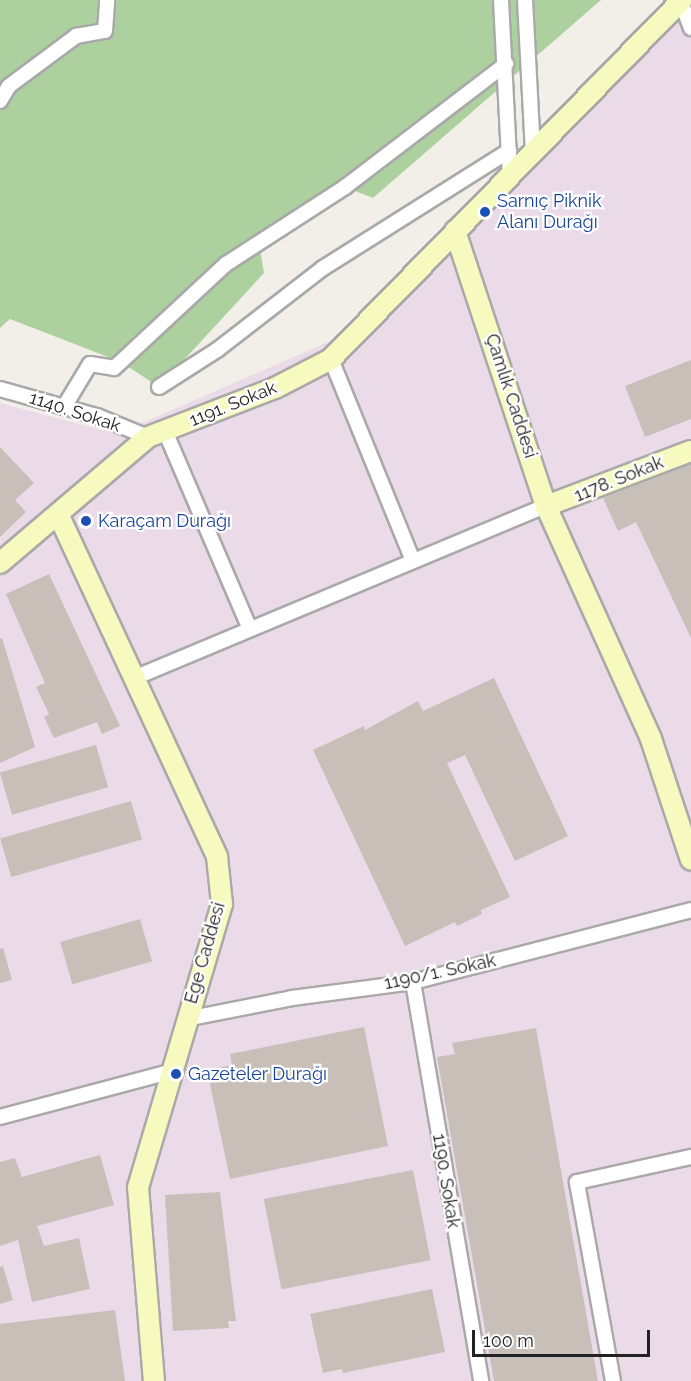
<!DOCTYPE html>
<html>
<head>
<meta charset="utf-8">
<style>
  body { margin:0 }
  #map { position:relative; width:691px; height:1381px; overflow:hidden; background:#f2efe9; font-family:Raleway,sans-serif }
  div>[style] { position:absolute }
  .industrial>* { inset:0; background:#ebdbe8 }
  .forest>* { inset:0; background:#add19e }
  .building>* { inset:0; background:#c7bfb8; transform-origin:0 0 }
  .roads { filter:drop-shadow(2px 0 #a9a9a9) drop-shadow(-2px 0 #a9a9a9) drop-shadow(0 2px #a9a9a9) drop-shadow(0 -2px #a9a9a9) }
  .street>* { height:14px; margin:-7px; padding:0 7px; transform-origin:7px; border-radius:7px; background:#fff }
  .secondary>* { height:20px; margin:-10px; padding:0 10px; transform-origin:10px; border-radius:10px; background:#f7fabf }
  .dots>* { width:16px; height:16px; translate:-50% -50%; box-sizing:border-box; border:3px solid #fff; border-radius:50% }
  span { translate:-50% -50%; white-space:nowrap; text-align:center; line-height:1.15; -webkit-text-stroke:4.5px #fff; paint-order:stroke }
  .transit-label { font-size:18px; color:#164399 }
  .left { translate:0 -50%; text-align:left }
  .street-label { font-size:18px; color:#222 }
  .scale { position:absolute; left:472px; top:1330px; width:178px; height:27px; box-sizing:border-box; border:3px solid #222; border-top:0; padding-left:8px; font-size:18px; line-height:21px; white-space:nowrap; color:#222; -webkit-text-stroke:4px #fff; paint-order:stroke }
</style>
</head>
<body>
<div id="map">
  <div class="industrial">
    <div style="clip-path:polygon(691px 0,691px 1381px,0 1381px,0 403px,117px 434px,330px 341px)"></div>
  </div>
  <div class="forest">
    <div style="clip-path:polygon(0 0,601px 0,373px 198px,345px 187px,259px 244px,264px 273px,159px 387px,121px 362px,10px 319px,0 328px)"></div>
  </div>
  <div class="building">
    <div style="clip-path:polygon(691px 360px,691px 419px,645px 437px,625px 386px)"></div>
    <div style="clip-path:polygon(0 447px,34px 483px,15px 500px,26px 512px,0 537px)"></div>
    <div style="clip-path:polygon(691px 464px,691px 638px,636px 522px,618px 531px,603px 498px)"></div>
    <div style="clip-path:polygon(49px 574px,120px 726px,102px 734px,97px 722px,54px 738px,44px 717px,49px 714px,36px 687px,45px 683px,6px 594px)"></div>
    <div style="clip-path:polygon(2px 638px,35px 747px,0 763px,0 639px)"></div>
    <div style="clip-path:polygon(494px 678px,568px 836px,515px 861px,465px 755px,447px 763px,510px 897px,481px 910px,482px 914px,457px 926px,455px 922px,405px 946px,313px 750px,364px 726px,365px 730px,418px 701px,423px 711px)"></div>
    <div style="left:96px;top:745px;width:44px;height:100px;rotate:74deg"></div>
    <div style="left:131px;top:801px;width:40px;height:136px;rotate:74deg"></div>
    <div style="left:140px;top:919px;width:44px;height:83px;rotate:74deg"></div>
    <div style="clip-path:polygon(3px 948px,12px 980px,0 983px,0 949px)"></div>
    <div style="clip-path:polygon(364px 1027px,388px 1146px,230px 1179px,207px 1070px,232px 1065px,230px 1054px)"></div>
    <div style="clip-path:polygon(536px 1028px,598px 1381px,494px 1381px,437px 1057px,455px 1054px,452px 1043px)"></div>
    <div style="clip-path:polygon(100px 1155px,114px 1205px,37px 1226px,44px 1246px,79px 1238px,90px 1289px,32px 1302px,18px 1240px,0 1246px,0 1162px,15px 1158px,22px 1177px)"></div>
    <div style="left:413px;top:1170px;width:92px;height:152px;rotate:79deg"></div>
    <div style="clip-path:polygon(220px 1192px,236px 1321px,228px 1321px,229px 1328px,173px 1331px,165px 1195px)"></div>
    <div style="clip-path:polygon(3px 1266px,13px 1300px,0 1304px,0 1267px)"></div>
    <div style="clip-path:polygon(432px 1289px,445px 1352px,343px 1373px,342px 1369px,323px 1373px,310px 1314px)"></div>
    <div style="clip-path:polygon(115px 1310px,125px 1381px,0 1381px,0 1324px)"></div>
  </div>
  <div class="roads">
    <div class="street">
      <div style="left:501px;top:0;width:175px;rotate:87.1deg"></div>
      <div style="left:525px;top:0;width:151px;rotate:87deg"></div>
      <div style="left:681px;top:2px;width:28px;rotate:69deg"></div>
      <div style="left:0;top:101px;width:17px;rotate:-59deg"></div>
      <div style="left:9px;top:86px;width:84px;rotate:-36.7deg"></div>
      <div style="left:76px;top:36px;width:29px;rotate:-10deg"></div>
      <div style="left:105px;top:31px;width:31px;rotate:-86deg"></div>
      <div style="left:331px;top:359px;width:218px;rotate:67.9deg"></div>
      <div style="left:159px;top:387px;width:69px;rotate:-32.5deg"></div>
      <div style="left:217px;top:350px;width:134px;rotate:-37.7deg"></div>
      <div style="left:323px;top:268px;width:220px;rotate:-32.2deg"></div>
      <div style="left:0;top:389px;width:101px;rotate:15.6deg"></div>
      <div style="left:97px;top:416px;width:55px;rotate:22.4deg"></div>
      <div style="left:64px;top:407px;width:50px;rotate:-58.8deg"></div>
      <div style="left:90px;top:364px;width:24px;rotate:9deg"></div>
      <div style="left:114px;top:368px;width:153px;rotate:-42.9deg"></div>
      <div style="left:226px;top:264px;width:142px;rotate:-32.9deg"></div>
      <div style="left:345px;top:187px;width:203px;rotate:-37.4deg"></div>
      <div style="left:165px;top:431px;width:215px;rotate:66.8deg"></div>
      <div style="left:134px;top:678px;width:446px;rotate:-22.7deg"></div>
      <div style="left:413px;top:982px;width:405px;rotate:80.3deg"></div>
      <div style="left:186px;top:1019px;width:108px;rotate:-11.2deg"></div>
      <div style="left:292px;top:998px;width:122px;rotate:-7.5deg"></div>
      <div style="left:413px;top:982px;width:287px;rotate:-14.5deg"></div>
      <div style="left:0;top:1117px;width:175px;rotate:-14.9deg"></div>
      <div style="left:613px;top:1381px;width:202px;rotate:-100.3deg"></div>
      <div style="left:577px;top:1182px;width:117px;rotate:-12.4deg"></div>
    </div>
    <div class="secondary">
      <div style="left:455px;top:231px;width:290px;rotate:71.7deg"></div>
      <div style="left:546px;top:506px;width:256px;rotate:65.7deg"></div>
      <div style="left:651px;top:739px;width:127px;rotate:71.7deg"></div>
      <div style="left:546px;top:506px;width:155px;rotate:-20.8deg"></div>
      <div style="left:59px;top:516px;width:376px;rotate:65.1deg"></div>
      <div style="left:217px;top:857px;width:47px;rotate:83.9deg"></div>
      <div style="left:222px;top:904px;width:295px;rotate:106.5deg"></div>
      <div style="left:138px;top:1187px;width:195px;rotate:85.3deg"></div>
      <div style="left:0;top:563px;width:194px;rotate:-40.4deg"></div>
      <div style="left:148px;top:437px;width:136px;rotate:-21.1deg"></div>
      <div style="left:275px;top:388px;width:63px;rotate:-27.4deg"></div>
      <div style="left:331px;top:359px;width:502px;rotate:-45.65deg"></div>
    </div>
  </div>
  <div class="dots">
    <div style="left:485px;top:212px;background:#1a4fb4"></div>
    <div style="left:86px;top:521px;background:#1a4fb4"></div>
    <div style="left:176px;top:1074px;background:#1a4fb4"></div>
  </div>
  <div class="transit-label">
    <span class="left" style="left:497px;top:212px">Sarnıç Piknik<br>Alanı Durağı</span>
    <span class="left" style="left:98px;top:521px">Karaçam Durağı</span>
    <span class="left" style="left:188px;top:1074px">Gazeteler Durağı</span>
  </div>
  <div class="street-label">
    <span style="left:511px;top:396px;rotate:72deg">Çamlık Caddesi</span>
    <span style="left:233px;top:404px;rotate:-22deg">1191. Sokak</span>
    <span style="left:75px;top:412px;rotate:18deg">1140. Sokak</span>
    <span style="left:619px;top:479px;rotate:-22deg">1178. Sokak</span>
    <span style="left:205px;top:953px;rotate:-74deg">Ege Caddesi</span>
    <span style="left:440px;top:972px;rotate:-12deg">1190/1. Sokak</span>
    <span style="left:446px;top:1181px;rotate:81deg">1190. Sokak</span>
  </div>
  <div class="scale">100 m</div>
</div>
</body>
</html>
